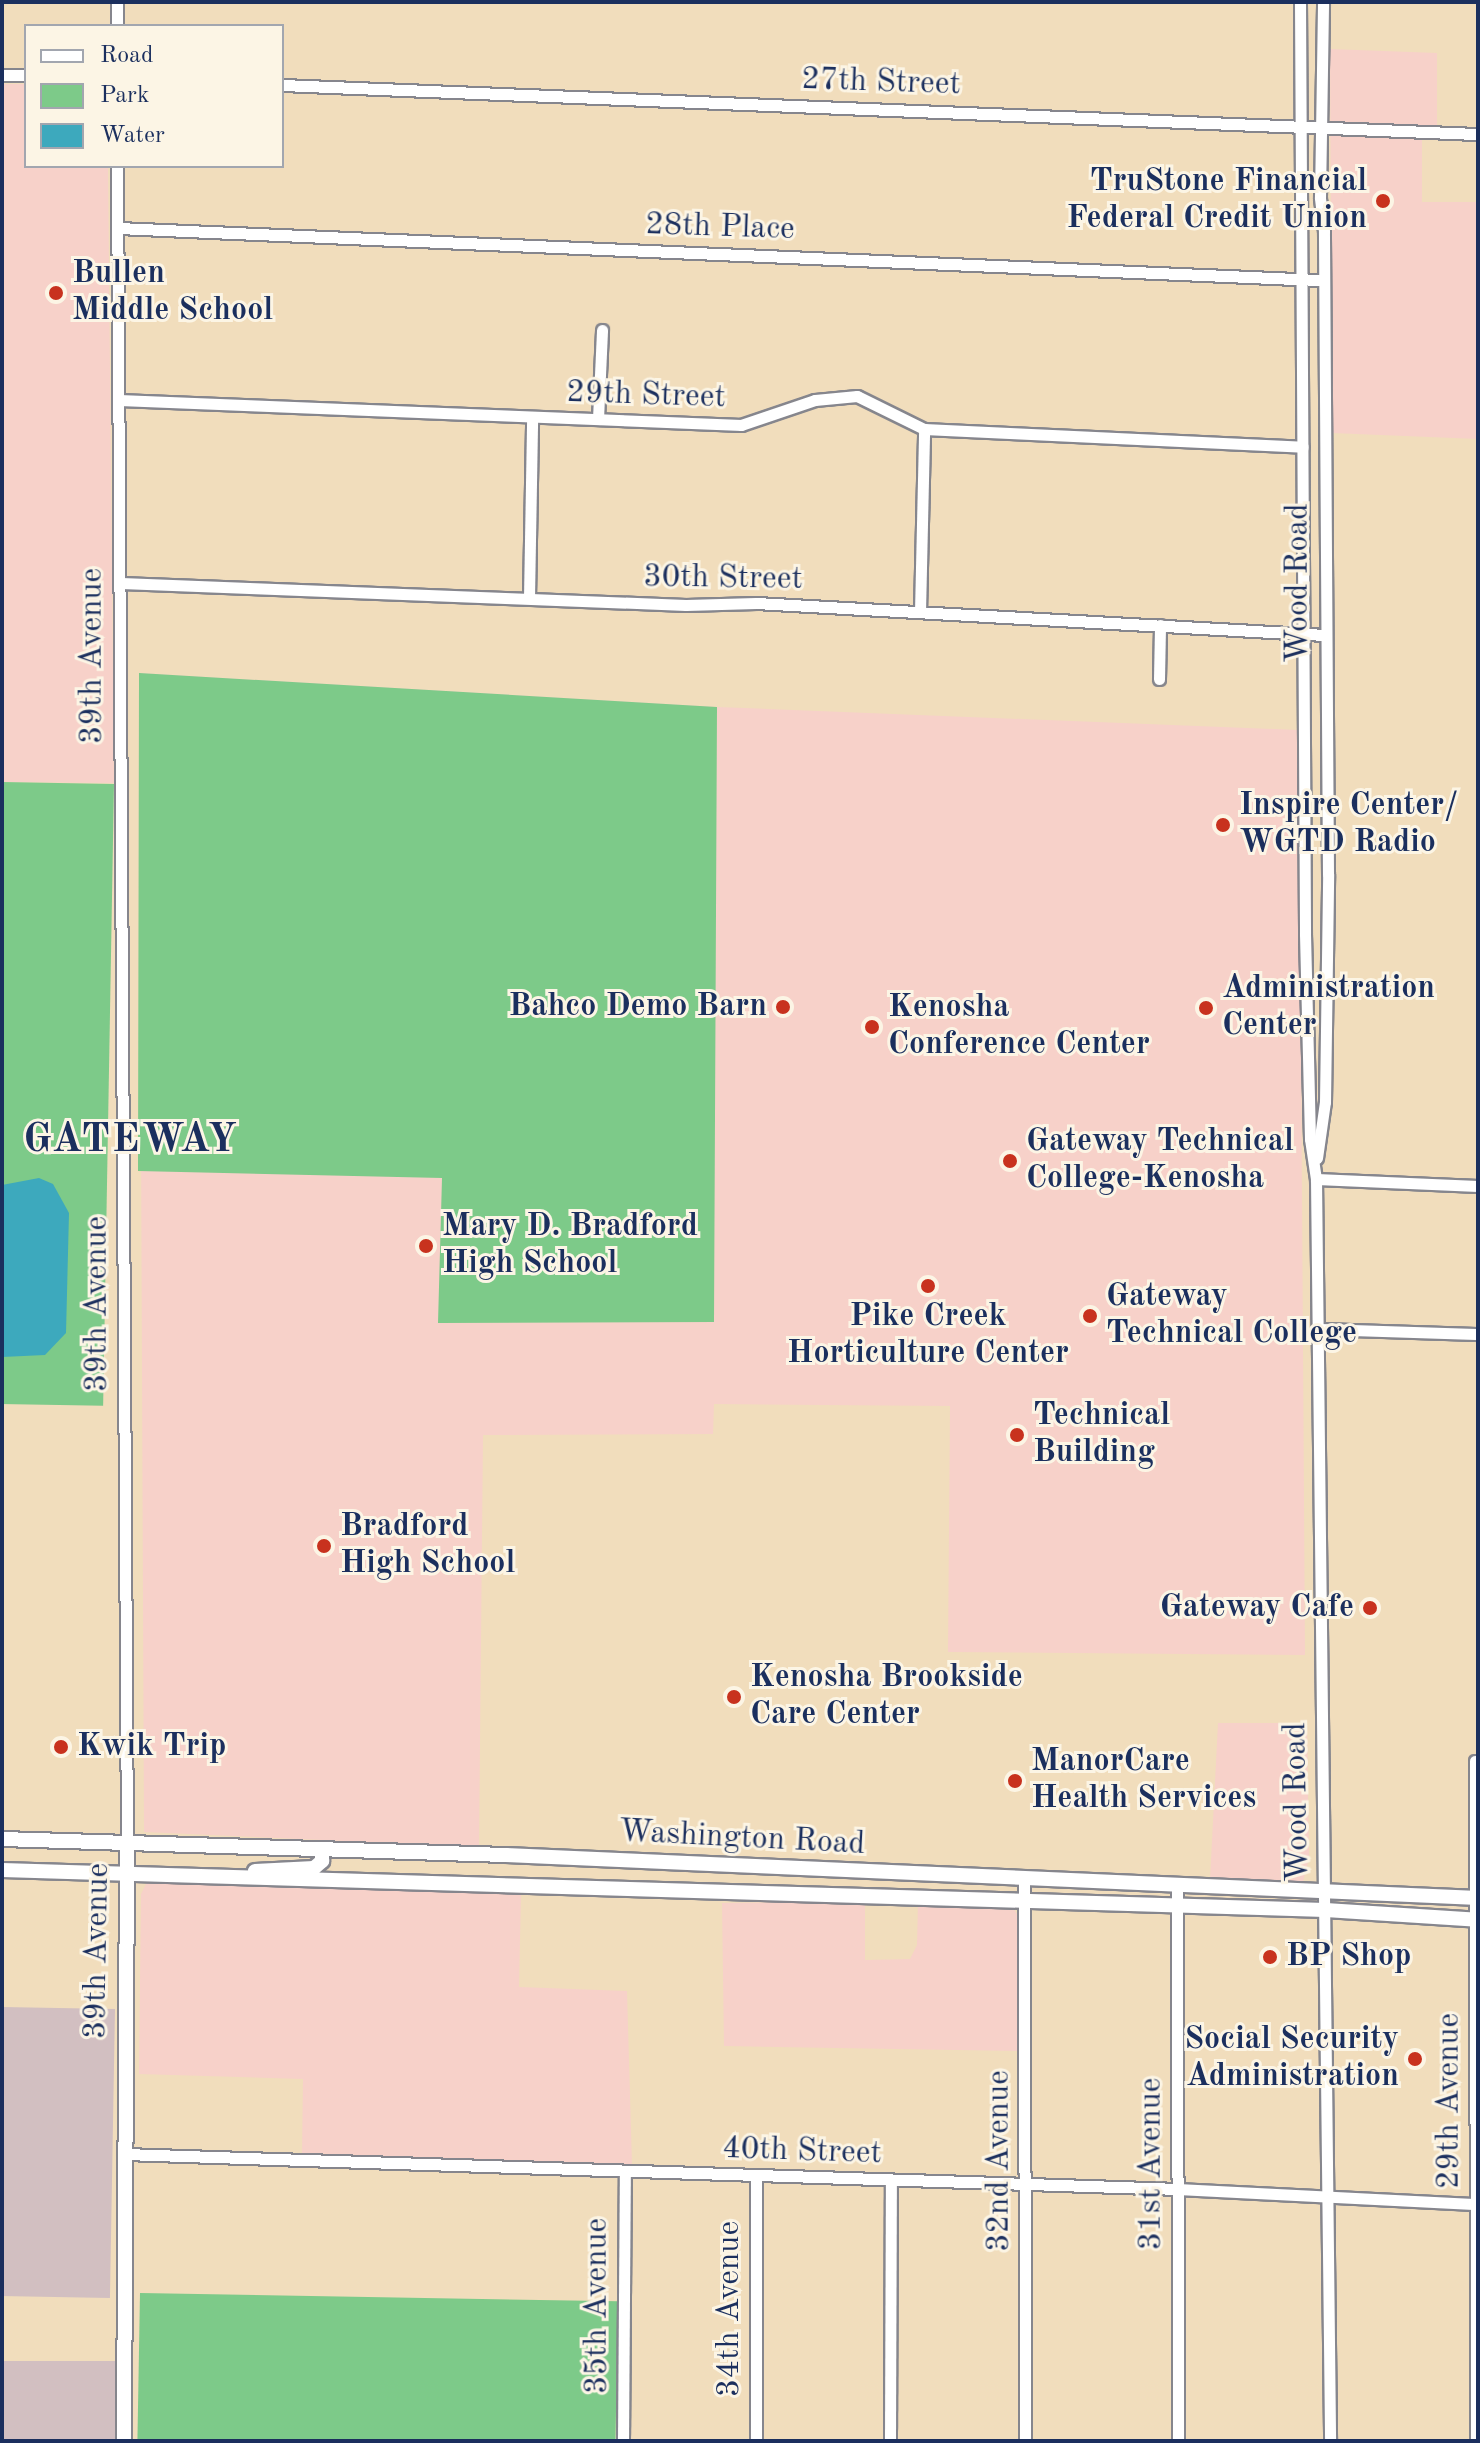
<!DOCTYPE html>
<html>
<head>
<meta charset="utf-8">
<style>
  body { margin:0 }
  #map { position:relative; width:1480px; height:2443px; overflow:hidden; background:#f1ddbc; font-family:"Old Standard TT",serif }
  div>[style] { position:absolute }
  .built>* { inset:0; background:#f7d1c9 }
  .industrial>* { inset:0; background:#d2bfc1; transform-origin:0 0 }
  .green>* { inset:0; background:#7dca89; transform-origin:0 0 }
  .water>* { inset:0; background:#3da9bd }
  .roads { filter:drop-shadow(2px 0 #86868d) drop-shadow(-2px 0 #86868d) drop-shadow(0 2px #86868d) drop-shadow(0 -2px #86868d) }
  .minor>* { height:11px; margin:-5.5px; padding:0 5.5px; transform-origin:5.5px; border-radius:5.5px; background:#fff }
  .major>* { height:14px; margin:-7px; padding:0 7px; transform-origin:7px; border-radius:7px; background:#fff }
  .dots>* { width:22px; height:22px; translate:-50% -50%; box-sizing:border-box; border:4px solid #fcf5e5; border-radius:50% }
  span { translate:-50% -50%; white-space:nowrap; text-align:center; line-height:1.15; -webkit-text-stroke:6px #fcf5e5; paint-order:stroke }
  .street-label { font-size:32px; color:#1b2f5e }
  .poi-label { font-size:32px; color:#1b2f5e; font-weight:700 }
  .right { translate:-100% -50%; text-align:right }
  .left { translate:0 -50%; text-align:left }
  .district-label { font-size:40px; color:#1b2f5e; font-weight:700; letter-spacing:2px }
  .frame { position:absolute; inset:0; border:4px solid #1b2f5e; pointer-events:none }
  .legend { position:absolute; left:24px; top:24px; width:260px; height:144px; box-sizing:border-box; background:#fcf5e5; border:2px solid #a2a6af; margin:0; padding:10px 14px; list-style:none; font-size:24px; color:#1b2f5e }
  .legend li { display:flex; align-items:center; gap:16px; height:40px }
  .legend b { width:40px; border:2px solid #a2a6af }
</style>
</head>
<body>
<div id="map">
  <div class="built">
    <div style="clip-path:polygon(1330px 49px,1437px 53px,1437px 125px,1422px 125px,1422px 202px,1478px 202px,1478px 439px,1332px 433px)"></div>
    <div style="clip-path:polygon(2px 84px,26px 84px,26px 166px,108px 166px,114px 783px,2px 782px)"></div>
    <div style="clip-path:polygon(139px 673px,717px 707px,1299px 730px,1305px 1655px,948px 1652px,950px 1406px,714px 1404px,713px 1434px,483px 1435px,479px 1847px,144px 1832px)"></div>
    <div style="clip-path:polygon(1218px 1723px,1307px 1723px,1309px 1858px,1303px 1882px,1210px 1880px)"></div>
    <div style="clip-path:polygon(147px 1882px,521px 1894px,519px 1987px,627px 1991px,632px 2165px,302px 2153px,303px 2079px,139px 2074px,141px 1894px)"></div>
    <div style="clip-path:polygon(865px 1901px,865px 1960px,910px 1959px,917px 1945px,918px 1901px,1012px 1906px,1017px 1914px,1017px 2051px,724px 2046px,722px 1903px)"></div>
  </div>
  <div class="industrial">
    <div style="left:2px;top:2007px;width:113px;height:289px;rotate:1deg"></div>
    <div style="left:2px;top:2361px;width:113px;height:80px"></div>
  </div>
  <div class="green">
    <div style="clip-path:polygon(139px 673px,717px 707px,714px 1322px,438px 1323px,442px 1178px,138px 1171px)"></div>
    <div style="left:2px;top:782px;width:112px;height:622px;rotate:1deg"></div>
    <div style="left:140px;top:2293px;width:478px;height:148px;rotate:1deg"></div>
  </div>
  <div class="water">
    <div style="clip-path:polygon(39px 1178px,53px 1184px,69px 1213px,66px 1333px,45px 1355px,2px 1357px,2px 1185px)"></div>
  </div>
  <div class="roads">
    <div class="minor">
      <div style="left:1300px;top:2px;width:932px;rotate:89.69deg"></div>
      <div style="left:1305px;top:934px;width:205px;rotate:88.6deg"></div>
      <div style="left:1310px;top:1139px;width:40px;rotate:81.5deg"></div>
      <div style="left:1316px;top:1179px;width:1262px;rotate:89.36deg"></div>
      <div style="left:117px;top:26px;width:24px;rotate:-90deg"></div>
      <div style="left:2px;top:75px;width:24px"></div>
      <div style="left:282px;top:85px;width:1197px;rotate:2.35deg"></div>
      <div style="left:117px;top:166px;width:1677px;rotate:89.66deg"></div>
      <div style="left:118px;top:228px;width:1204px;rotate:2.48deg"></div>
      <div style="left:119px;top:400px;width:623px;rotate:2.3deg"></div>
      <div style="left:741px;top:425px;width:78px;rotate:-18.7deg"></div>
      <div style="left:815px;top:400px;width:42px;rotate:-5.4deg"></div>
      <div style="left:857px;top:396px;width:75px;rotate:26.2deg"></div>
      <div style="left:924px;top:429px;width:379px;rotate:2.7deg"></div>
      <div style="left:598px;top:419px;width:89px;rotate:-87.4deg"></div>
      <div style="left:121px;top:583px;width:565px;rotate:2.23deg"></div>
      <div style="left:686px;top:605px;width:70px;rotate:-1.6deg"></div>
      <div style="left:756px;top:603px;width:569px;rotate:3.22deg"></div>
      <div style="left:529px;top:598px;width:180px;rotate:-89deg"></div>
      <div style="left:920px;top:612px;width:183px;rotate:-88.7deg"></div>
      <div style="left:1159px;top:679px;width:54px;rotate:-88.9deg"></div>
      <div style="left:1317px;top:1158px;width:57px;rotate:-81.9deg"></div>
      <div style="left:1325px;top:1102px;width:228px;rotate:-89.2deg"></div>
      <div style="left:1328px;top:874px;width:643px;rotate:-90.36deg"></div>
      <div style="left:1324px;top:231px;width:34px;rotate:-97deg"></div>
      <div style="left:1320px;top:197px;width:195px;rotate:-89.1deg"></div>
      <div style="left:1316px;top:1179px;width:162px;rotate:2.5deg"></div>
      <div style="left:1318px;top:1329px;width:160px;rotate:1.8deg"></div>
      <div style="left:1475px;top:1761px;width:680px;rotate:89.92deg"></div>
      <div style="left:1024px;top:1881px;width:560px;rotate:89.9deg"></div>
      <div style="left:1177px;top:1886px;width:555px;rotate:89.9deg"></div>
      <div style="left:124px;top:2154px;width:1055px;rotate:1.9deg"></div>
      <div style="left:1178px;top:2189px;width:300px;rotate:2.9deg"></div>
      <div style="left:756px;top:2176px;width:265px;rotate:90deg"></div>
      <div style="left:623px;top:2441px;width:270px;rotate:-89.6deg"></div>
      <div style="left:890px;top:2441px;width:259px;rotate:-89.8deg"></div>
    </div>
    <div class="major">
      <div style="left:2px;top:1839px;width:504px;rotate:1.82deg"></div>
      <div style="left:506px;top:1855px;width:973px;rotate:2.53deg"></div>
      <div style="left:2px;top:1870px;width:1324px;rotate:1.73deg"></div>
      <div style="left:1325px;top:1910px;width:153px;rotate:3.7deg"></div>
      <div style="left:255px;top:1871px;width:59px;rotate:-2.9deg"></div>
      <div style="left:314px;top:1868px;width:11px;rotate:-41deg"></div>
      <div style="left:322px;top:1861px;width:12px;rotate:-90deg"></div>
      <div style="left:124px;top:2441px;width:598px;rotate:-89.71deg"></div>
    </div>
  </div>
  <div class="dots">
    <div style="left:1383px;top:201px;background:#c8321e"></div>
    <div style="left:56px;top:293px;background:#c8321e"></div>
    <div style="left:1223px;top:825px;background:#c8321e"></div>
    <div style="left:783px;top:1007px;background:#c8321e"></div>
    <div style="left:1206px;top:1008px;background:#c8321e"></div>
    <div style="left:872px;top:1027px;background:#c8321e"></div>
    <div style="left:1010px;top:1161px;background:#c8321e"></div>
    <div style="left:426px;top:1246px;background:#c8321e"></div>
    <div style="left:928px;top:1286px;background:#c8321e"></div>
    <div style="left:1090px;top:1316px;background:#c8321e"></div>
    <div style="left:1017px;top:1435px;background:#c8321e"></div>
    <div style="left:324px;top:1546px;background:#c8321e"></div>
    <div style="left:1370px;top:1608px;background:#c8321e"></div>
    <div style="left:734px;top:1697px;background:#c8321e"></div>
    <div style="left:61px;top:1747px;background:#c8321e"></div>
    <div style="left:1015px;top:1781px;background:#c8321e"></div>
    <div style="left:1270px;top:1957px;background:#c8321e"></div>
    <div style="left:1415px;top:2059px;background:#c8321e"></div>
  </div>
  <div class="street-label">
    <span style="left:881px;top:83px;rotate:2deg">27th Street</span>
    <span style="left:720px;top:228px;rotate:2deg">28th Place</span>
    <span style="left:646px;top:396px;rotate:2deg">29th Street</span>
    <span style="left:723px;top:579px;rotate:1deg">30th Street</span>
    <span style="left:1299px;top:583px;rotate:-90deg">Wood Road</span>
    <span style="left:93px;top:656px;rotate:-90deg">39th Avenue</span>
    <span style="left:98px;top:1304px;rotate:-90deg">39th Avenue</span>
    <span style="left:1298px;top:1802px;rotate:-91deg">Wood Road</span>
    <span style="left:742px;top:1839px;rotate:3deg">Washington Road</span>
    <span style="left:98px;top:1951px;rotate:-89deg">39th Avenue</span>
    <span style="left:1450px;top:2101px;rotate:-90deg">29th Avenue</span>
    <span style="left:802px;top:2152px;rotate:2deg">40th Street</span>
    <span style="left:1000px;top:2161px;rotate:-90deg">32nd Avenue</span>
    <span style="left:1152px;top:2164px;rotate:-90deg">31st Avenue</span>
    <span style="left:598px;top:2306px;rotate:-90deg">35th Avenue</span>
    <span style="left:730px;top:2309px;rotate:-90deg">34th Avenue</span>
  </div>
  <div class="poi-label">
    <span class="right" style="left:1367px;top:201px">TruStone Financial<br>Federal Credit Union</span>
    <span class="left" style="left:72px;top:293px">Bullen<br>Middle School</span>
    <span class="left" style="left:1239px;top:825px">Inspire Center/<br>WGTD Radio</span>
    <span class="left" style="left:1222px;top:1008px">Administration<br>Center</span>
    <span class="right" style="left:767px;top:1007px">Bahco Demo Barn</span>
    <span class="left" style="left:888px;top:1027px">Kenosha<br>Conference Center</span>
    <span class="left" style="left:1026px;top:1161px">Gateway Technical<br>College-Kenosha</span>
    <span class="left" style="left:442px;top:1246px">Mary D. Bradford<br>High School</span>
    <span class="left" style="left:1106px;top:1316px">Gateway<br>Technical College</span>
    <span style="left:928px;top:1336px">Pike Creek<br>Horticulture Center</span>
    <span class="left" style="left:1033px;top:1435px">Technical<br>Building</span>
    <span class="left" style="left:340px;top:1546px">Bradford<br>High School</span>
    <span class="right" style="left:1354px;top:1608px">Gateway Cafe</span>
    <span class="left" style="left:750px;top:1697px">Kenosha Brookside<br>Care Center</span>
    <span class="left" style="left:77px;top:1747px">Kwik Trip</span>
    <span class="left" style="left:1031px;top:1781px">ManorCare<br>Health Services</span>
    <span class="left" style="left:1286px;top:1957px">BP Shop</span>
    <span class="right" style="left:1399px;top:2059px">Social Security<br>Administration</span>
  </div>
  <div class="district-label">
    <span style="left:131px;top:1141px">GATEWAY</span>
  </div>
  <div class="frame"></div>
  <ul class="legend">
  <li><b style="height:10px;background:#fff"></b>Road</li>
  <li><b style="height:22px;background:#7dca89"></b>Park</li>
  <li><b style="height:22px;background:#3da9bd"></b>Water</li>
  </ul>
</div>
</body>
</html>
